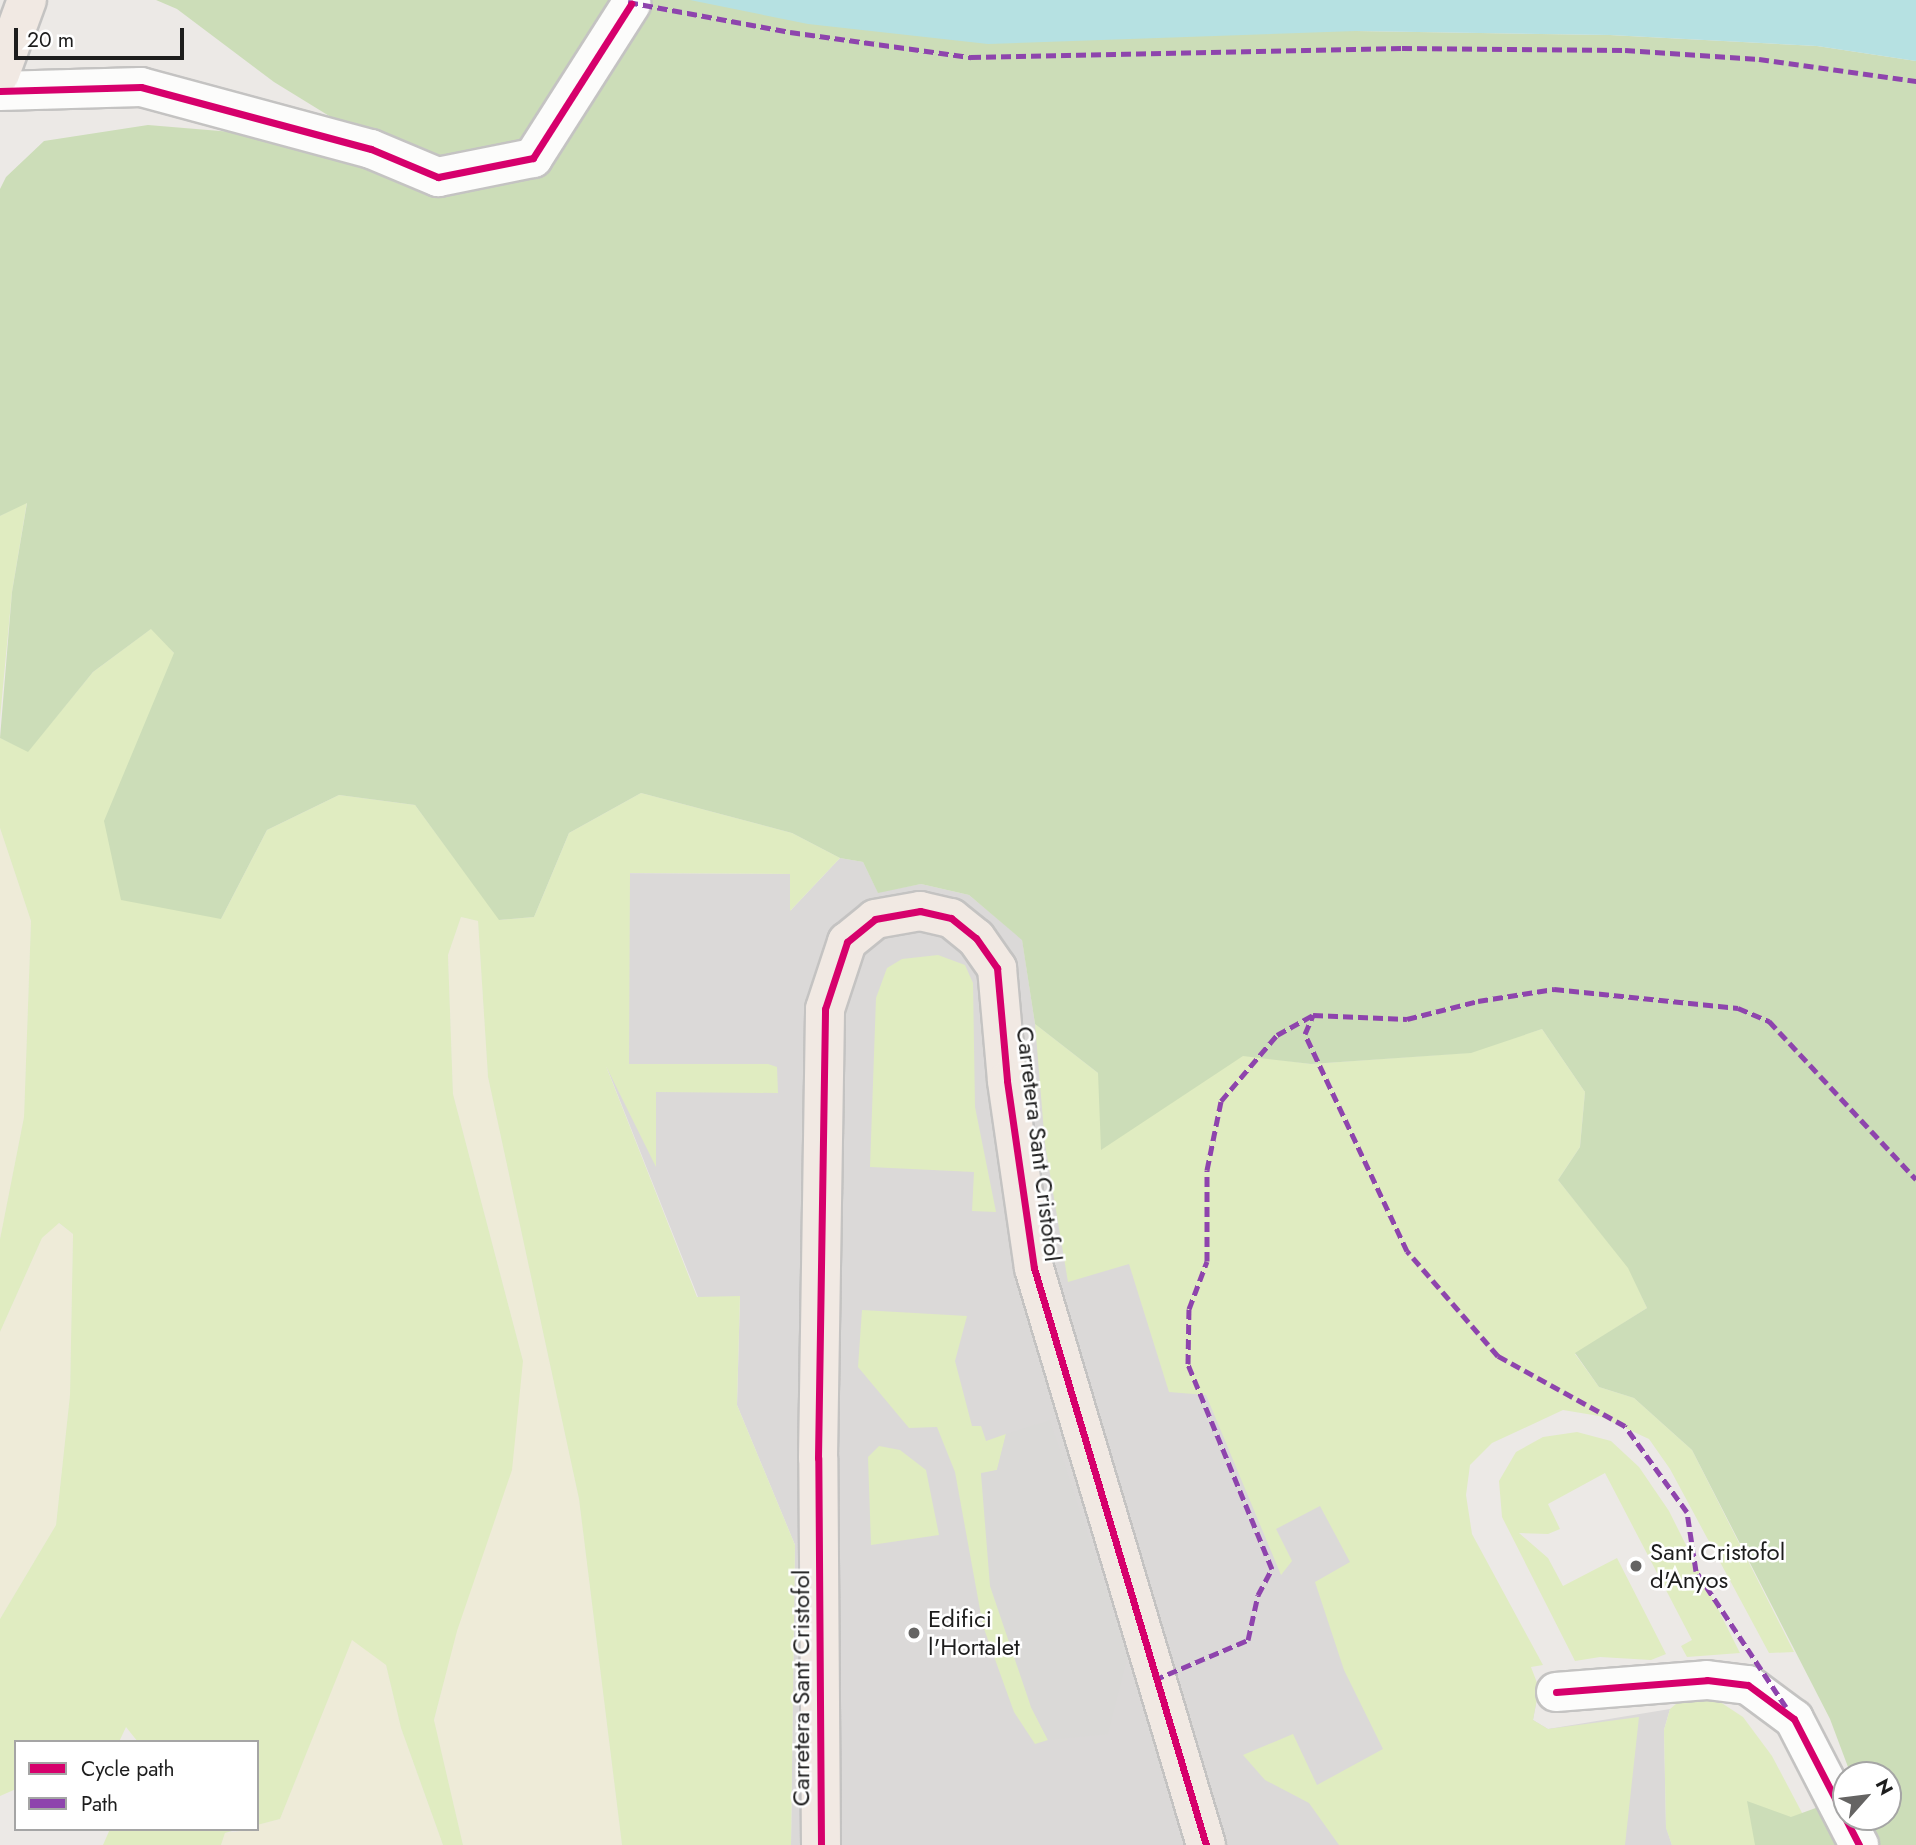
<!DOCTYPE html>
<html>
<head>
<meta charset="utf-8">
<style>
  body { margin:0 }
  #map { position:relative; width:1916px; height:1845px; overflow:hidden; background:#ece9e6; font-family:Jost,sans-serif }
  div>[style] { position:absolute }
  .residential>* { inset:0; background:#dbd9d8 }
  .farmland>* { inset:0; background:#eeebd8 }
  .grass>* { inset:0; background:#e0ecc1 }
  .forest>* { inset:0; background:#ccddb8 }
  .parking>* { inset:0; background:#dad9d7 }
  .water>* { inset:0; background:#b6e1e2 }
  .roads { filter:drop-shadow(2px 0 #c4c3c2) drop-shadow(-2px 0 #c4c3c2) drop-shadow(0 2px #c4c3c2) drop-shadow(0 -2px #c4c3c2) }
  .minor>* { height:38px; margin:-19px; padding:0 19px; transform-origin:19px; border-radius:19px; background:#fcfcfb }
  .major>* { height:38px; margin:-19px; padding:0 19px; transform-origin:19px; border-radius:19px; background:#f1e9e3 }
  .quiet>* { height:5px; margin-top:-2.5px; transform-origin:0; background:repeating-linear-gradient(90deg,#8e44ad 0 10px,transparent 0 15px) }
  .cycleway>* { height:7px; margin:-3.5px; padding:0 3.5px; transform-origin:3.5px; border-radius:3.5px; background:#d6006c }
  .dots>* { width:19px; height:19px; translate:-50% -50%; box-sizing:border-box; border:4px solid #fff; border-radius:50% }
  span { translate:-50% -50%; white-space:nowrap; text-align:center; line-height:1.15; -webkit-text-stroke:5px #fff; paint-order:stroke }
  .street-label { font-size:24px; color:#1d1d1d }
  .poi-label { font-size:24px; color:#1d1d1d }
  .left { translate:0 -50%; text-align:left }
  .legend { position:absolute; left:14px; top:1740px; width:245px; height:91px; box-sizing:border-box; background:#fff; border:2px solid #a5a5a5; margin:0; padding:9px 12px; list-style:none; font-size:21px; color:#1d1d1d }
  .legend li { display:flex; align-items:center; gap:14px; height:35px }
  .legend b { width:35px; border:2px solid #a5a5a5 }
  .north { position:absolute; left:1832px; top:1761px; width:70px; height:70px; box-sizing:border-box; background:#fff; border:2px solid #a5a5a5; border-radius:50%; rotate:62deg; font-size:19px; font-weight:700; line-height:28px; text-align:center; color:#1d1d1d }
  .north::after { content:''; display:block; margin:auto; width:24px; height:32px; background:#656463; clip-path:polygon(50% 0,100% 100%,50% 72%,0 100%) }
  .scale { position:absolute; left:14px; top:28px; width:170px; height:32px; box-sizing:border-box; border:4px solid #1d1d1d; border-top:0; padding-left:9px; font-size:21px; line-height:24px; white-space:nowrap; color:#1d1d1d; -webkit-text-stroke:5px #fff; paint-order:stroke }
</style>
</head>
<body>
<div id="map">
  <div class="residential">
    <div style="clip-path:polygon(840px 858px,863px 862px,878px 892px,921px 884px,969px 895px,1022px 939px,1035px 1024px,1218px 1381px,1539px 1688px,1533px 1720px,1548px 1729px,1670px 1709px,1664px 1730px,1666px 1827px,1672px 1845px,791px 1845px,795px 1545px,737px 1405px,740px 1297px,698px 1297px,601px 1053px,588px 873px,791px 874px,791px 910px)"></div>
  </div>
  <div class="farmland">
    <div style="clip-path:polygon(0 828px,31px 921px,24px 1117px,0 1239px)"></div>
    <div style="clip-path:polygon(461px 917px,478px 921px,488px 1077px,579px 1499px,622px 1845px,463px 1845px,434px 1721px,523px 1361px,453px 1094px,448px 955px)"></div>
    <div style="clip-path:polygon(58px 1223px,73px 1234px,70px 1395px,56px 1525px,0 1619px,0 1332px,42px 1238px)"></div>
    <div style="clip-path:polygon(352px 1639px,386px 1665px,401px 1728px,443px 1845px,221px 1845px,225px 1833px,257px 1829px,257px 1825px,280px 1819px)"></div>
  </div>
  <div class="grass">
    <div style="clip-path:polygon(27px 502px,12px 592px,0 718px,0 516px)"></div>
    <div style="clip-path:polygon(152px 628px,174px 653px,221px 919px,267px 830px,339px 795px,415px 805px,500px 920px,534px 917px,569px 833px,641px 793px,792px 833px,840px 858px,790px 911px,790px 874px,630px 873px,629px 1064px,768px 1064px,777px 1067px,778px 1093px,656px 1092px,656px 1167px,606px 1066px,697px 1297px,740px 1296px,737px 1405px,795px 1545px,791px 1845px,622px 1845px,579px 1499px,488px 1077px,478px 921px,461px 917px,448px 955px,453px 1094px,523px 1361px,512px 1470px,457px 1631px,434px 1720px,463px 1845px,443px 1845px,401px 1728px,386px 1665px,352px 1640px,280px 1819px,257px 1825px,257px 1742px,138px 1742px,126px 1727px,119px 1742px,16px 1742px,16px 1789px,0 1796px,0 1619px,56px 1525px,70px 1395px,73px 1234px,59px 1223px,42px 1238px,0 1332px,0 1239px,24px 1117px,31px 921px,0 828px,0 738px,28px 751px,93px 672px)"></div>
    <div style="clip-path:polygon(938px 955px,965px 965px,973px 983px,975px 1107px,996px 1212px,972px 1211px,974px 1172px,870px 1167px,876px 998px,887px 968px,902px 959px)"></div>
    <div style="clip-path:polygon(1035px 1024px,1098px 1073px,1243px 1055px,1311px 1064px,1465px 1053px,1542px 1029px,1585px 1092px,1580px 1147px,1558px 1180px,1629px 1268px,1647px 1308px,1575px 1354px,1599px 1387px,1634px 1398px,1692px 1450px,1794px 1652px,1769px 1653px,1670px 1469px,1649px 1439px,1599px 1416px,1563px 1410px,1492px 1443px,1470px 1465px,1466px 1495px,1472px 1534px,1543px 1665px,1531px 1667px,1539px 1688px,1533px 1720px,1548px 1729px,1639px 1717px,1625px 1845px,1339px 1845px,1309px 1803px,1265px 1780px,1243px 1755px,1293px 1734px,1317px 1785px,1383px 1749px,1344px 1670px,1315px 1582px,1350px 1562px,1320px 1506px,1276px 1529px,1292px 1561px,1281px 1575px,1206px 1395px,1169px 1392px,1129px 1264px,1068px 1282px,1045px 1144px)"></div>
    <div style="clip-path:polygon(862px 1310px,967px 1316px,955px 1361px,972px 1426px,981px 1426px,986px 1441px,1006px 1434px,997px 1470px,981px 1473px,1031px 1707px,1048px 1740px,1035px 1744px,1014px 1712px,983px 1626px,955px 1472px,937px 1427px,909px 1428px,858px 1367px)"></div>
    <div style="clip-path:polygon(1577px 1432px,1611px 1441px,1639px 1467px,1669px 1511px,1740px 1653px,1687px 1657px,1681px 1646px,1692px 1640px,1605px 1473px,1548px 1504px,1560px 1529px,1548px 1534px,1519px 1533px,1548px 1558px,1563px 1586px,1617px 1558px,1666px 1654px,1651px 1660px,1600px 1657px,1575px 1661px,1502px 1517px,1499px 1481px,1516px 1452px,1543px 1437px)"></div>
    <div style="clip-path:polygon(879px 1446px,900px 1450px,926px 1470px,939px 1535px,871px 1545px,868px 1457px)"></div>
    <div style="clip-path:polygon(1711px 1696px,1743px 1717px,1772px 1756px,1819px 1845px,1672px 1845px,1666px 1828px,1664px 1730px,1670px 1709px,1683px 1698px)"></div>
    <div style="clip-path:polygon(110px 1829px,239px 1829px,225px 1833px,221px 1845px,103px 1845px)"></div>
  </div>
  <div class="forest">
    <div style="clip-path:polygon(156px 0,703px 0,1356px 31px,1610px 35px,1817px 46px,1916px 61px,1916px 1845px,1755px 1845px,1747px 1801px,1791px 1817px,1846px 1797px,1846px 1817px,1888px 1817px,1888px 1775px,1851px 1775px,1830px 1719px,1692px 1450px,1634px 1398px,1599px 1387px,1575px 1353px,1647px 1308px,1628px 1268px,1558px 1180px,1580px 1147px,1585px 1092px,1542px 1029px,1471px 1053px,1311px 1064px,1243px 1056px,1101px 1150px,1098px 1073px,1035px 1024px,1022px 940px,969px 895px,921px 884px,878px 893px,863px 862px,840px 858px,792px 833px,641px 793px,569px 833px,534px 917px,499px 920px,415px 805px,339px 795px,267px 830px,221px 919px,121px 900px,104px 821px,174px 653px,151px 629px,93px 672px,28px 752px,0 738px,12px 592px,27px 503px,0 516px,0 189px,6px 177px,44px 141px,148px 125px,232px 132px,352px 130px,274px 82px,177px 9px)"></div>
  </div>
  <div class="parking">
    <div style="clip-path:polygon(1050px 1420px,1128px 1656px,1108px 1734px,1048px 1740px,1031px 1707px,990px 1586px,981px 1474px,997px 1470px,1006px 1434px)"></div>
  </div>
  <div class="water">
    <div style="clip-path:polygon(690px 0,1916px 0,1916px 61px,1817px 46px,1610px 35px,1356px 31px,988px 44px,808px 24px)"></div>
  </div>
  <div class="roads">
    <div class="minor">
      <div style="left:0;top:91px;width:141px;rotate:-1.6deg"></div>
      <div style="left:141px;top:87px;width:238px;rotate:15.1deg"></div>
      <div style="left:371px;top:149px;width:73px;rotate:22.7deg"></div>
      <div style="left:438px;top:177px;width:97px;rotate:-11.3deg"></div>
      <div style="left:533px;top:158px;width:183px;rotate:-57.5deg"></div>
      <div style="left:1556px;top:1692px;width:151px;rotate:-4.5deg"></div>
      <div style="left:1707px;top:1680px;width:41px;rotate:7deg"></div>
      <div style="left:1748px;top:1685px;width:57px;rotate:36.5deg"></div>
      <div style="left:1794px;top:1719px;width:142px;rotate:62.7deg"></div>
    </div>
    <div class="major">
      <div style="left:0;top:74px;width:79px;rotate:-70deg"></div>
      <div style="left:821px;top:1845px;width:387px;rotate:-90.4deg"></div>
      <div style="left:818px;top:1458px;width:449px;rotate:-89.1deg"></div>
      <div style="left:825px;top:1009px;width:71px;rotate:-71.8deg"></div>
      <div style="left:847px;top:942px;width:36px;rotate:-39deg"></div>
      <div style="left:875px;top:919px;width:46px;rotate:-10.1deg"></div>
      <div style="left:920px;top:911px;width:32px;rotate:13deg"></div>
      <div style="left:951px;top:918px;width:32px;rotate:39deg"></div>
      <div style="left:976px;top:938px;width:37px;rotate:55deg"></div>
      <div style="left:997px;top:968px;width:113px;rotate:84.9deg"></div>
      <div style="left:1007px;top:1081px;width:189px;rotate:81.8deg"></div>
      <div style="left:1034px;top:1268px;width:602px;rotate:73.4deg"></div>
    </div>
  </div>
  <div class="quiet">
    <div style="left:628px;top:2px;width:165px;rotate:10.5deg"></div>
    <div style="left:790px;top:32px;width:183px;rotate:7.9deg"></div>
    <div style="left:971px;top:57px;width:431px;rotate:-1.2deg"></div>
    <div style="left:1402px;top:48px;width:223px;rotate:0.5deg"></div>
    <div style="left:1625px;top:50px;width:134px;rotate:3.8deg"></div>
    <div style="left:1759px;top:59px;width:159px;rotate:8deg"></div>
    <div style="left:1154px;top:1680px;width:102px;rotate:-23.1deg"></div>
    <div style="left:1248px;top:1640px;width:46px;rotate:-77.5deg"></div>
    <div style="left:1258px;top:1595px;width:30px;rotate:-62deg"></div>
    <div style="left:1272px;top:1569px;width:222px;rotate:-112.3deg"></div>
    <div style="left:1188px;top:1364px;width:55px;rotate:-89deg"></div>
    <div style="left:1189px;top:1309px;width:51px;rotate:-69.4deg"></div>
    <div style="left:1207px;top:1261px;width:91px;rotate:-90deg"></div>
    <div style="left:1207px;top:1170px;width:70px;rotate:-78.5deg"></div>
    <div style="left:1221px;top:1101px;width:87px;rotate:-49.7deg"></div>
    <div style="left:1277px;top:1035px;width:41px;rotate:-29.1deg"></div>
    <div style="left:1786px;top:1707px;width:163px;rotate:-123.5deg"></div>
    <div style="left:1696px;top:1571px;width:60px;rotate:-98.7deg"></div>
    <div style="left:1687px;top:1512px;width:106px;rotate:-125.8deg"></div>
    <div style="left:1625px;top:1426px;width:145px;rotate:-151.1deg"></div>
    <div style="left:1498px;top:1356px;width:139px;rotate:-130.9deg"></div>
    <div style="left:1407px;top:1251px;width:240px;rotate:-115.2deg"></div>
    <div style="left:1305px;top:1034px;width:21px;rotate:-67deg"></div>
    <div style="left:1313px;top:1015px;width:94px;rotate:2.4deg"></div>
    <div style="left:1407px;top:1019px;width:73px;rotate:-14.2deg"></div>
    <div style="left:1478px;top:1001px;width:77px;rotate:-9deg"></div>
    <div style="left:1554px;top:989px;width:185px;rotate:5.9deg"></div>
    <div style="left:1738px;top:1008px;width:34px;rotate:23deg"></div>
    <div style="left:1769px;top:1021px;width:216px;rotate:47.1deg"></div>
  </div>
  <div class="cycleway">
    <div style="left:0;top:91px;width:141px;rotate:-1.6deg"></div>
    <div style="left:141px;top:87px;width:238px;rotate:15.1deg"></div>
    <div style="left:371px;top:149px;width:73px;rotate:22.7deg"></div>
    <div style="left:438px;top:177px;width:97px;rotate:-11.3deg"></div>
    <div style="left:533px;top:158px;width:183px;rotate:-57.5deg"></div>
    <div style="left:1556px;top:1692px;width:151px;rotate:-4.5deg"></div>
    <div style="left:1707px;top:1680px;width:41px;rotate:7deg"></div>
    <div style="left:1748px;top:1685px;width:57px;rotate:36.5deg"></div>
    <div style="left:1794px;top:1719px;width:142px;rotate:62.7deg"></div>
    <div style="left:821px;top:1845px;width:387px;rotate:-90.4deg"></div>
    <div style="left:818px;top:1458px;width:449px;rotate:-89.1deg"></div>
    <div style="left:825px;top:1009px;width:71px;rotate:-71.8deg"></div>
    <div style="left:847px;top:942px;width:36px;rotate:-39deg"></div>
    <div style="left:875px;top:919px;width:46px;rotate:-10.1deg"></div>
    <div style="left:920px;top:911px;width:32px;rotate:13deg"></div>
    <div style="left:951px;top:918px;width:32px;rotate:39deg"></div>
    <div style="left:976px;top:938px;width:37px;rotate:55deg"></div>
    <div style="left:997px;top:968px;width:113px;rotate:84.9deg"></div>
    <div style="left:1007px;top:1081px;width:189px;rotate:81.8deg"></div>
    <div style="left:1034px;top:1268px;width:602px;rotate:73.4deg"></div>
  </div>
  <div class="dots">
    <div style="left:1636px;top:1566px;background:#656463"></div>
    <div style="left:914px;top:1633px;background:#656463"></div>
  </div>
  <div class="street-label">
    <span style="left:1039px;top:1144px;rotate:83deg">Carretera Sant Cristofol</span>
    <span style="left:801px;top:1688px;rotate:-90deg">Carretera Sant Cristofol</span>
  </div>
  <div class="poi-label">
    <span class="left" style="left:1650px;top:1566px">Sant Cristofol<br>d'Anyos</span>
    <span class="left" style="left:928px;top:1633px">Edifici<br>l'Hortalet</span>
  </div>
  <ul class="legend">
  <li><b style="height:9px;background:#d6006c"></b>Cycle path</li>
  <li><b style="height:9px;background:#8e44ad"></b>Path</li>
  </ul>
  <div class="north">N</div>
  <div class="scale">20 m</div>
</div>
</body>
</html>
